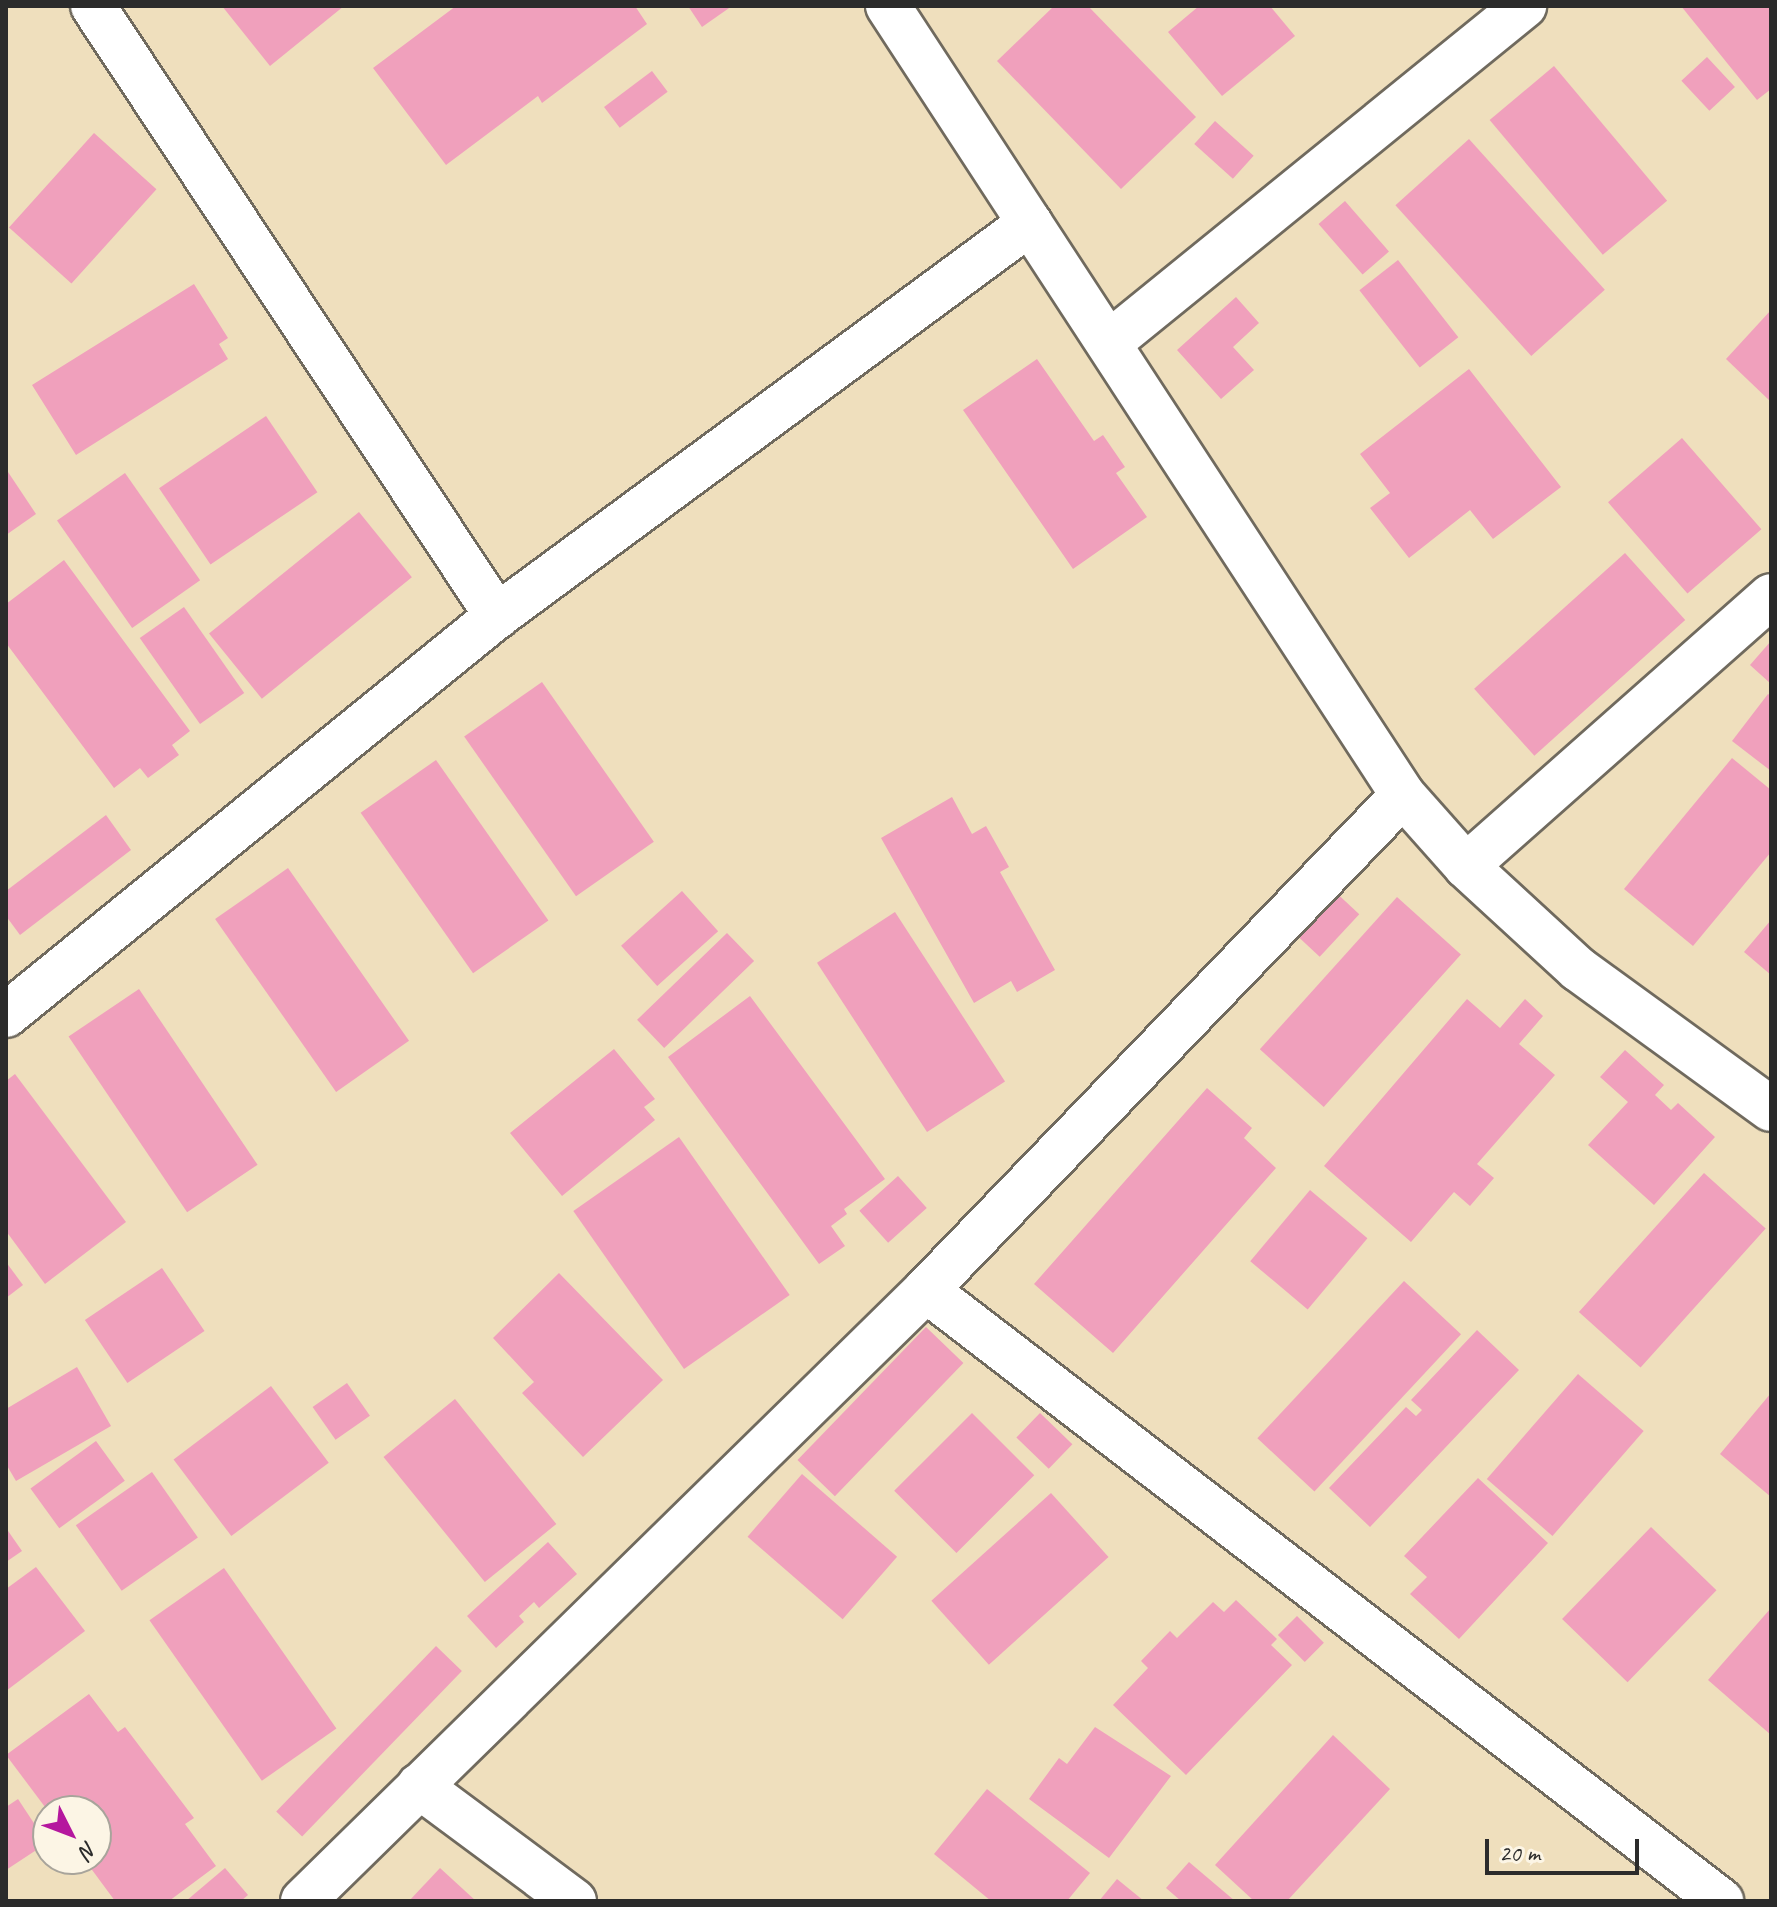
<!DOCTYPE html>
<html>
<head>
<meta charset="utf-8">
<style>
  body { margin:0 }
  #map { position:relative; width:1777px; height:1907px; overflow:hidden; background:#efdfbd; font-family:Caveat,sans-serif }
  div>[style] { position:absolute }
  .building>* { inset:0; background:#f0a0bc; transform-origin:0 0 }
  .roads { filter:drop-shadow(2px 0 #706a5e) drop-shadow(-2px 0 #706a5e) drop-shadow(0 2px #706a5e) drop-shadow(0 -2px #706a5e) }
  .minor>* { height:44px; margin:-22px; padding:0 22px; transform-origin:22px; border-radius:22px; background:#fff }
  span { translate:-50% -50%; white-space:nowrap; text-align:center; line-height:1.15; -webkit-text-stroke:6px #fcf5e5; paint-order:stroke }
  .frame { position:absolute; inset:0; border:8px solid #2b2b2b; pointer-events:none }
  .north { position:absolute; left:32px; top:1795px; width:80px; height:80px; box-sizing:border-box; background:#fcf5e5; border:2px solid #a8a49b; border-radius:50%; rotate:132deg; font-size:22px; font-weight:700; line-height:32px; text-align:center; color:#2b2b2b }
  .north::after { content:''; display:block; margin:auto; width:28px; height:36px; background:#b5179e; clip-path:polygon(50% 0,100% 100%,50% 72%,0 100%) }
  .scale { position:absolute; left:1485px; top:1839px; width:154px; height:36px; box-sizing:border-box; border:4px solid #2b2b2b; border-top:0; padding-left:10px; font-size:24px; line-height:28px; white-space:nowrap; color:#2b2b2b; -webkit-text-stroke:6px #fcf5e5; paint-order:stroke }
</style>
</head>
<body>
<div id="map">
  <div class="building">
    <div style="clip-path:polygon(222px 6px,344px 6px,270px 66px)"></div>
    <div style="clip-path:polygon(456px 6px,635px 6px,647px 24px,542px 103px,538px 96px,446px 165px,373px 68px)"></div>
    <div style="clip-path:polygon(688px 6px,732px 6px,702px 27px)"></div>
    <div style="clip-path:polygon(1054px 6px,1088px 6px,1196px 117px,1121px 189px,997px 61px)"></div>
    <div style="clip-path:polygon(1199px 6px,1270px 6px,1295px 36px,1222px 96px,1168px 32px)"></div>
    <div style="clip-path:polygon(1681px 6px,1771px 6px,1771px 89px,1757px 100px)"></div>
    <div style="left:1707px;top:57px;width:41px;height:35px;rotate:47deg"></div>
    <div style="left:1554px;top:66px;width:176px;height:84px;rotate:50deg"></div>
    <div style="left:652px;top:71px;width:26px;height:60px;rotate:53deg"></div>
    <div style="left:1215px;top:121px;width:52px;height:31px;rotate:42deg"></div>
    <div style="left:94px;top:133px;width:84px;height:127px;rotate:42deg"></div>
    <div style="left:1469px;top:139px;width:203px;height:99px;rotate:48deg"></div>
    <div style="left:1345px;top:201px;width:67px;height:35px;rotate:49deg"></div>
    <div style="left:1398px;top:260px;width:98px;height:49px;rotate:52deg"></div>
    <div style="clip-path:polygon(194px 284px,228px 338px,219px 344px,228px 359px,76px 455px,32px 385px)"></div>
    <div style="clip-path:polygon(1236px 297px,1259px 323px,1233px 347px,1254px 370px,1221px 399px,1177px 350px)"></div>
    <div style="clip-path:polygon(1771px 310px,1771px 402px,1726px 359px)"></div>
    <div style="clip-path:polygon(1037px 359px,1094px 441px,1103px 435px,1125px 467px,1116px 473px,1147px 517px,1073px 569px,963px 410px)"></div>
    <div style="clip-path:polygon(1469px 369px,1561px 487px,1493px 539px,1470px 510px,1409px 558px,1370px 508px,1390px 493px,1360px 454px)"></div>
    <div style="left:266px;top:416px;width:92px;height:129px;rotate:56deg"></div>
    <div style="left:1682px;top:438px;width:121px;height:98px;rotate:49deg"></div>
    <div style="clip-path:polygon(6px 469px,36px 514px,6px 535px)"></div>
    <div style="left:125px;top:473px;width:131px;height:83px;rotate:55deg"></div>
    <div style="left:359px;top:512px;width:84px;height:193px;rotate:51deg"></div>
    <div style="left:1625px;top:553px;width:90px;height:203px;rotate:48deg"></div>
    <div style="clip-path:polygon(64px 560px,190px 731px,172px 745px,179px 755px,148px 778px,140px 768px,114px 788px,6px 643px,6px 604px)"></div>
    <div style="left:184px;top:607px;width:105px;height:54px;rotate:55deg"></div>
    <div style="clip-path:polygon(1771px 641px,1771px 684px,1750px 665px)"></div>
    <div style="left:542px;top:682px;width:195px;height:95px;rotate:55deg"></div>
    <div style="clip-path:polygon(1768px 694px,1771px 696px,1771px 771px,1732px 741px)"></div>
    <div style="clip-path:polygon(1732px 758px,1771px 790px,1771px 852px,1693px 946px,1624px 889px)"></div>
    <div style="left:436px;top:760px;width:196px;height:92px;rotate:55deg"></div>
    <div style="clip-path:polygon(952px 797px,972px 834px,986px 826px,1009px 867px,1000px 872px,1055px 970px,1017px 992px,1011px 981px,974px 1003px,881px 838px)"></div>
    <div style="clip-path:polygon(106px 815px,131px 850px,20px 935px,6px 916px,6px 891px)"></div>
    <div style="left:288px;top:868px;width:211px;height:89px;rotate:55deg"></div>
    <div style="left:1330px;top:887px;width:40px;height:58px;rotate:43deg"></div>
    <div style="left:682px;top:891px;width:54px;height:82px;rotate:48deg"></div>
    <div style="left:1397px;top:897px;width:86px;height:205px;rotate:42deg"></div>
    <div style="left:895px;top:912px;width:202px;height:93px;rotate:57deg"></div>
    <div style="clip-path:polygon(1771px 920px,1771px 975px,1744px 952px)"></div>
    <div style="left:727px;top:933px;width:39px;height:125px;rotate:46deg"></div>
    <div style="left:139px;top:989px;width:212px;height:85px;rotate:56deg"></div>
    <div style="clip-path:polygon(750px 996px,885px 1179px,844px 1209px,847px 1214px,831px 1226px,845px 1246px,819px 1264px,668px 1057px)"></div>
    <div style="clip-path:polygon(1467px 999px,1500px 1028px,1525px 999px,1543px 1016px,1519px 1044px,1555px 1075px,1477px 1164px,1494px 1178px,1470px 1206px,1454px 1192px,1411px 1242px,1324px 1166px)"></div>
    <div style="clip-path:polygon(614px 1049px,655px 1099px,644px 1107px,655px 1120px,562px 1196px,510px 1133px)"></div>
    <div style="clip-path:polygon(1625px 1050px,1664px 1085px,1655px 1095px,1671px 1110px,1678px 1103px,1715px 1137px,1654px 1205px,1588px 1145px,1628px 1102px,1600px 1077px)"></div>
    <div style="clip-path:polygon(15px 1074px,126px 1222px,45px 1284px,6px 1231px,6px 1081px)"></div>
    <div style="clip-path:polygon(1207px 1088px,1252px 1128px,1244px 1138px,1276px 1168px,1113px 1353px,1034px 1284px)"></div>
    <div style="left:679px;top:1137px;width:193px;height:129px;rotate:55deg"></div>
    <div style="left:1704px;top:1173px;width:83px;height:187px;rotate:42deg"></div>
    <div style="left:898px;top:1176px;width:43px;height:52px;rotate:48deg"></div>
    <div style="left:1310px;top:1190px;width:75px;height:93px;rotate:40deg"></div>
    <div style="clip-path:polygon(6px 1262px,23px 1285px,6px 1298px)"></div>
    <div style="left:162px;top:1268px;width:76px;height:93px;rotate:56deg"></div>
    <div style="clip-path:polygon(559px 1273px,663px 1380px,583px 1457px,522px 1393px,534px 1382px,493px 1338px)"></div>
    <div style="left:1404px;top:1281px;width:78px;height:215px;rotate:43deg"></div>
    <div style="left:926px;top:1327px;width:52px;height:185px;rotate:44deg"></div>
    <div style="clip-path:polygon(1477px 1330px,1519px 1370px,1370px 1527px,1329px 1488px,1406px 1407px,1416px 1416px,1422px 1410px,1411px 1400px)"></div>
    <div style="clip-path:polygon(77px 1367px,111px 1426px,16px 1481px,6px 1464px,6px 1409px)"></div>
    <div style="left:1578px;top:1374px;width:87px;height:139px;rotate:41deg"></div>
    <div style="left:347px;top:1383px;width:40px;height:42px;rotate:55deg"></div>
    <div style="left:271px;top:1386px;width:96px;height:122px;rotate:53deg"></div>
    <div style="clip-path:polygon(1771px 1393px,1771px 1497px,1720px 1454px)"></div>
    <div style="left:455px;top:1399px;width:161px;height:92px;rotate:51deg"></div>
    <div style="left:972px;top:1413px;width:88px;height:110px;rotate:45deg"></div>
    <div style="left:1040px;top:1413px;width:45px;height:34px;rotate:44deg"></div>
    <div style="left:96px;top:1441px;width:49px;height:81px;rotate:54deg"></div>
    <div style="left:152px;top:1472px;width:80px;height:93px;rotate:55deg"></div>
    <div style="left:802px;top:1474px;width:126px;height:83px;rotate:41deg"></div>
    <div style="clip-path:polygon(1478px 1478px,1548px 1543px,1459px 1639px,1410px 1594px,1427px 1577px,1404px 1556px)"></div>
    <div style="left:1051px;top:1493px;width:86px;height:161px;rotate:48deg"></div>
    <div style="left:1651px;top:1527px;width:91px;height:128px;rotate:44deg"></div>
    <div style="clip-path:polygon(6px 1528px,22px 1551px,6px 1562px)"></div>
    <div style="clip-path:polygon(548px 1542px,577px 1574px,539px 1608px,534px 1602px,519px 1616px,524px 1622px,496px 1648px,467px 1616px)"></div>
    <div style="clip-path:polygon(36px 1567px,85px 1631px,6px 1691px,6px 1589px)"></div>
    <div style="left:224px;top:1568px;width:196px;height:91px;rotate:55deg"></div>
    <div style="clip-path:polygon(1236px 1600px,1277px 1639px,1271px 1645px,1292px 1665px,1186px 1775px,1113px 1705px,1148px 1668px,1141px 1661px,1170px 1631px,1177px 1638px,1213px 1602px,1224px 1612px)"></div>
    <div style="clip-path:polygon(1771px 1608px,1771px 1735px,1708px 1680px)"></div>
    <div style="left:1297px;top:1616px;width:38px;height:27px;rotate:45deg"></div>
    <div style="left:436px;top:1646px;width:36px;height:230px;rotate:44deg"></div>
    <div style="clip-path:polygon(89px 1694px,118px 1732px,125px 1727px,194px 1818px,185px 1824px,216px 1866px,169px 1901px,115px 1901px,84px 1859px,96px 1859px,96px 1811px,48px 1811px,6px 1755px)"></div>
    <div style="clip-path:polygon(1095px 1727px,1171px 1776px,1109px 1858px,1029px 1799px,1059px 1758px,1067px 1764px)"></div>
    <div style="clip-path:polygon(1333px 1735px,1390px 1789px,1287px 1901px,1254px 1901px,1215px 1865px)"></div>
    <div style="clip-path:polygon(987px 1789px,1090px 1873px,1067px 1901px,991px 1901px,934px 1854px)"></div>
    <div style="clip-path:polygon(18px 1799px,47px 1843px,6px 1870px,6px 1807px)"></div>
    <div style="clip-path:polygon(1189px 1862px,1235px 1901px,1181px 1901px,1166px 1888px)"></div>
    <div style="clip-path:polygon(225px 1868px,248px 1895px,241px 1901px,186px 1901px)"></div>
    <div style="clip-path:polygon(440px 1868px,476px 1901px,409px 1901px)"></div>
    <div style="clip-path:polygon(1117px 1879px,1144px 1901px,1099px 1901px)"></div>
  </div>
  <div class="roads">
    <div class="minor">
      <div style="left:93px;top:6px;width:732px;rotate:56.48deg"></div>
      <div style="left:888px;top:6px;width:942px;rotate:56.87deg"></div>
      <div style="left:1403px;top:795px;width:95px;rotate:48.4deg"></div>
      <div style="left:1466px;top:866px;width:152px;rotate:42.6deg"></div>
      <div style="left:1578px;top:969px;width:238px;rotate:36deg"></div>
      <div style="left:1109px;top:343px;width:535px;rotate:-39.08deg"></div>
      <div style="left:1466px;top:866px;width:407px;rotate:-41.5deg"></div>
      <div style="left:6px;top:1015px;width:633px;rotate:-39.1deg"></div>
      <div style="left:497px;top:616px;width:662px;rotate:-36.4deg"></div>
      <div style="left:926px;top:1290px;width:1003px;rotate:37.54deg"></div>
      <div style="left:419px;top:1786px;width:193px;rotate:36.6deg"></div>
      <div style="left:303px;top:1901px;width:873px;rotate:-44.44deg"></div>
      <div style="left:926px;top:1290px;width:687px;rotate:-46.06deg"></div>
    </div>
  </div>
  <div class="frame"></div>
  <div class="north">N</div>
  <div class="scale">20 m</div>
</div>
</body>
</html>
